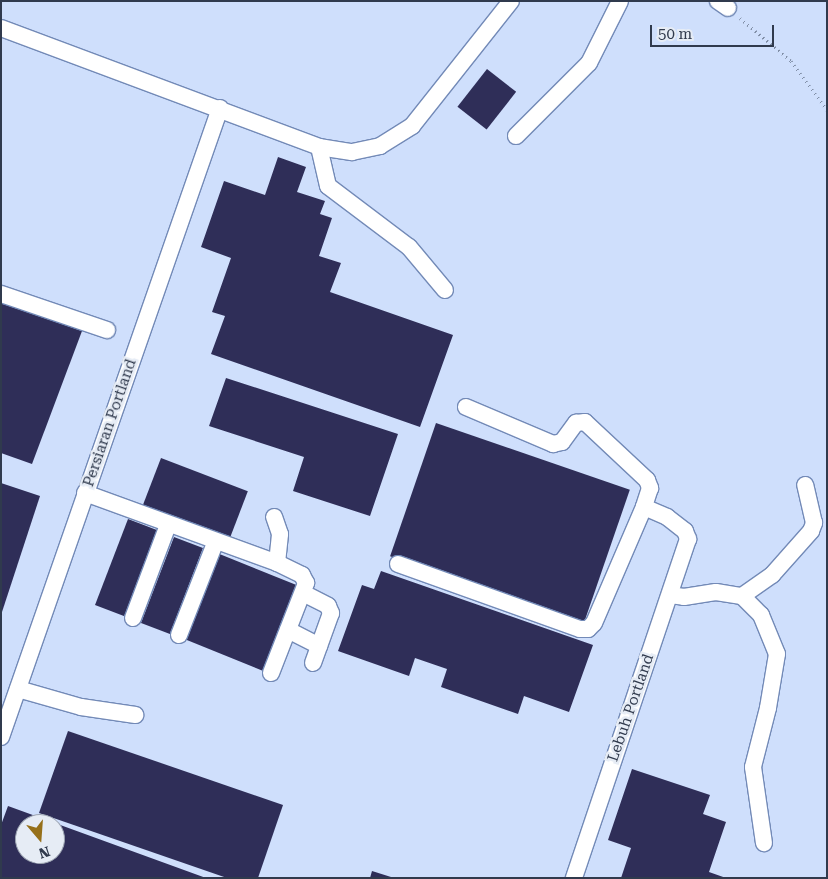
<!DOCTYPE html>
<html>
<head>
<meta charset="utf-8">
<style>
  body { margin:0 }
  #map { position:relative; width:828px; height:879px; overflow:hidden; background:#cfdffc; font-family:"Roboto Serif",serif }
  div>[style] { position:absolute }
  .building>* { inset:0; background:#2f2e58; transform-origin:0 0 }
  .path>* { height:3px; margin-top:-1.5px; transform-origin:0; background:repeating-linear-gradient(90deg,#818fa7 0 1px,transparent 0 5px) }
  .roads { filter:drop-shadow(1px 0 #738ab7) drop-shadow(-1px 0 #738ab7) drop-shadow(0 1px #738ab7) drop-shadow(0 -1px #738ab7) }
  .minor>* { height:16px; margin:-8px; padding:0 8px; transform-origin:8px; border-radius:8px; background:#fff }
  span { translate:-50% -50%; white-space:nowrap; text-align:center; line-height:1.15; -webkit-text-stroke:5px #e6ecf5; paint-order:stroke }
  .street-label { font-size:15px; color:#303a4d }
  .frame { position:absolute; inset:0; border:2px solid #303a4d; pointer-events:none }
  .north { position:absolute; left:15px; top:814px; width:50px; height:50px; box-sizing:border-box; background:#e6ecf5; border:1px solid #9da5b2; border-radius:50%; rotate:162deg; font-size:14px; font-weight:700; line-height:20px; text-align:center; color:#303a4d }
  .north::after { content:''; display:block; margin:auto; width:18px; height:22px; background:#96701a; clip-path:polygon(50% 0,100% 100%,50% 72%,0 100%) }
  .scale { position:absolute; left:650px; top:25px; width:124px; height:22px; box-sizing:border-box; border:2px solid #303a4d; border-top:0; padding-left:6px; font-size:15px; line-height:18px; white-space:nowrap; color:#303a4d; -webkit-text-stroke:4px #e6ecf5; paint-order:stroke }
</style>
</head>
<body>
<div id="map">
  <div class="building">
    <div style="left:487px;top:69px;width:37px;height:48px;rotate:38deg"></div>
    <div style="clip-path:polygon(278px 157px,306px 167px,297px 192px,325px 201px,320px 214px,332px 218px,319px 256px,341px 263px,330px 292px,453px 335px,420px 427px,211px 354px,225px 316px,212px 312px,231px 258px,201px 247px,224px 181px,265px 195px)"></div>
    <div style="clip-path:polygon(1px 302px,82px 331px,32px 464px,1px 453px)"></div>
    <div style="clip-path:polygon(226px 378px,398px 434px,370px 516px,293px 491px,304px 457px,209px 426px)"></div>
    <div style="left:436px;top:423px;width:205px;height:141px;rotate:19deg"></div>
    <div style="left:161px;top:458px;width:93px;height:51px;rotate:21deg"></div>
    <div style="clip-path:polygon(1px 483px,40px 496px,2px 612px,1px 612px)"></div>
    <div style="left:128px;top:519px;width:33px;height:92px;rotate:21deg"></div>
    <div style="left:174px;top:537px;width:31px;height:92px;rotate:21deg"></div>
    <div style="left:217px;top:553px;width:87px;height:92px;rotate:22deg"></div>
    <div style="clip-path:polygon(381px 571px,593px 645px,569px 712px,524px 696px,518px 714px,441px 687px,447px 669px,415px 658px,409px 676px,338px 651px,362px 585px,374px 589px)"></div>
    <div style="clip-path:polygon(68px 731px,283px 805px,258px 878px,227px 878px,39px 813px)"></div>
    <div style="clip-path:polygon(632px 769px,710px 795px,703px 814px,726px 822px,709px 872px,726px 878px,621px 878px,631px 848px,608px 840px)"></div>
    <div style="clip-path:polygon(evenodd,8px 806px,206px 878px,1px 878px,1px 825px,8px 806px,25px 824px,55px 824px,55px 854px,25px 854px,25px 824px)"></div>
    <div style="clip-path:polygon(372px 871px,391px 877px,391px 878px,370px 878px)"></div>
  </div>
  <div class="path">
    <div style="left:740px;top:18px;width:67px;rotate:40.1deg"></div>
    <div style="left:791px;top:61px;width:61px;rotate:53.7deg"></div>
  </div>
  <div class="roads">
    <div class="minor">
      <div style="left:718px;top:1px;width:12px;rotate:35deg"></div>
      <div style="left:1px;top:28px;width:340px;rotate:20.5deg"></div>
      <div style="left:319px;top:147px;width:33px;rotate:9deg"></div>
      <div style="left:352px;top:152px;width:29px;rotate:-12deg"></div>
      <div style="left:380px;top:146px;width:38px;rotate:-32deg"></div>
      <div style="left:412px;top:126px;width:159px;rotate:-51.6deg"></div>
      <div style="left:516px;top:136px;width:103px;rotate:-45deg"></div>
      <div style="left:589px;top:63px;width:69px;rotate:-63.4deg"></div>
      <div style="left:319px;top:147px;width:40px;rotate:77deg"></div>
      <div style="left:328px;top:186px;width:101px;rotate:37deg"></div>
      <div style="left:409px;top:247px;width:56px;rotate:50.1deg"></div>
      <div style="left:1px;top:294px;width:112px;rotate:18.8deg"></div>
      <div style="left:466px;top:407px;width:95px;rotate:23deg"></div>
      <div style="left:553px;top:444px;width:9px;rotate:-13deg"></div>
      <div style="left:562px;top:442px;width:24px;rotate:-54deg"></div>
      <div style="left:576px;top:423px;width:9px;rotate:-6deg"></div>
      <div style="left:585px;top:422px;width:85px;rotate:43.1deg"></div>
      <div style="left:647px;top:480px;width:9px;rotate:69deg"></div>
      <div style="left:650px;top:488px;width:20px;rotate:108deg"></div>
      <div style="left:644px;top:507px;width:25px;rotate:23deg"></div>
      <div style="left:667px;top:517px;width:23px;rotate:38deg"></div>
      <div style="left:685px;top:531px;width:9px;rotate:69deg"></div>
      <div style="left:688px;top:539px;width:358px;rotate:108.6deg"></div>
      <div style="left:85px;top:493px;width:204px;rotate:20deg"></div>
      <div style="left:398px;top:564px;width:193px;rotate:19.7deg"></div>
      <div style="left:580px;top:629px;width:8px"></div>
      <div style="left:588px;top:629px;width:8px;rotate:-45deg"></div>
      <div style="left:594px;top:623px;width:126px;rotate:-66.7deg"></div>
      <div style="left:303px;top:593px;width:28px;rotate:27deg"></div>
      <div style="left:328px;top:606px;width:8px;rotate:67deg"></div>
      <div style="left:331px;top:613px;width:53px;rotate:109.8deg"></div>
      <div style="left:670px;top:595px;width:14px;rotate:8deg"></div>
      <div style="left:684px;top:597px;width:32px;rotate:-9deg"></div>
      <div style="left:716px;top:592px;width:26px;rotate:9deg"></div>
      <div style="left:742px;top:596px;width:27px;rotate:45deg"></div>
      <div style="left:761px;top:615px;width:42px;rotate:67.7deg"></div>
      <div style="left:777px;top:654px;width:55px;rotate:99.5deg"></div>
      <div style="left:768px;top:708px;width:61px;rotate:104.3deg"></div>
      <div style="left:753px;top:767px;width:77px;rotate:81.8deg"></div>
      <div style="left:742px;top:596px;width:37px;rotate:-35deg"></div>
      <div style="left:772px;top:575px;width:59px;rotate:-48.4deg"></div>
      <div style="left:811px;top:531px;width:9px;rotate:-69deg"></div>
      <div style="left:814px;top:523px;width:39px;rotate:-103deg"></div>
      <div style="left:133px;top:618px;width:99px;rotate:-69.4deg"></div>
      <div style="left:288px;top:630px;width:35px;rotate:27deg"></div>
      <div style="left:179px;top:635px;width:99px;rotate:-68.6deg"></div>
      <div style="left:271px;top:673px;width:97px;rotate:-68.7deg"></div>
      <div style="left:306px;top:583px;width:9px;rotate:-117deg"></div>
      <div style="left:302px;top:575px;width:28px;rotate:-154deg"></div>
      <div style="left:277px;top:563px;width:29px;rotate:-84deg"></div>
      <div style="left:280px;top:534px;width:18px;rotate:-109deg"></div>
      <div style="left:18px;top:689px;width:66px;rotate:15.9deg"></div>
      <div style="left:81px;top:707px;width:55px;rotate:8.4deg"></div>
      <div style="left:1px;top:737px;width:666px;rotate:-70.8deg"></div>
    </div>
  </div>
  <div class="street-label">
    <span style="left:110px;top:423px;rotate:-71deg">Persiaran Portland</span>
    <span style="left:631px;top:708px;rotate:-71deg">Lebuh Portland</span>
  </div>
  <div class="frame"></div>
  <div class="north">N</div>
  <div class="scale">50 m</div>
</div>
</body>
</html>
